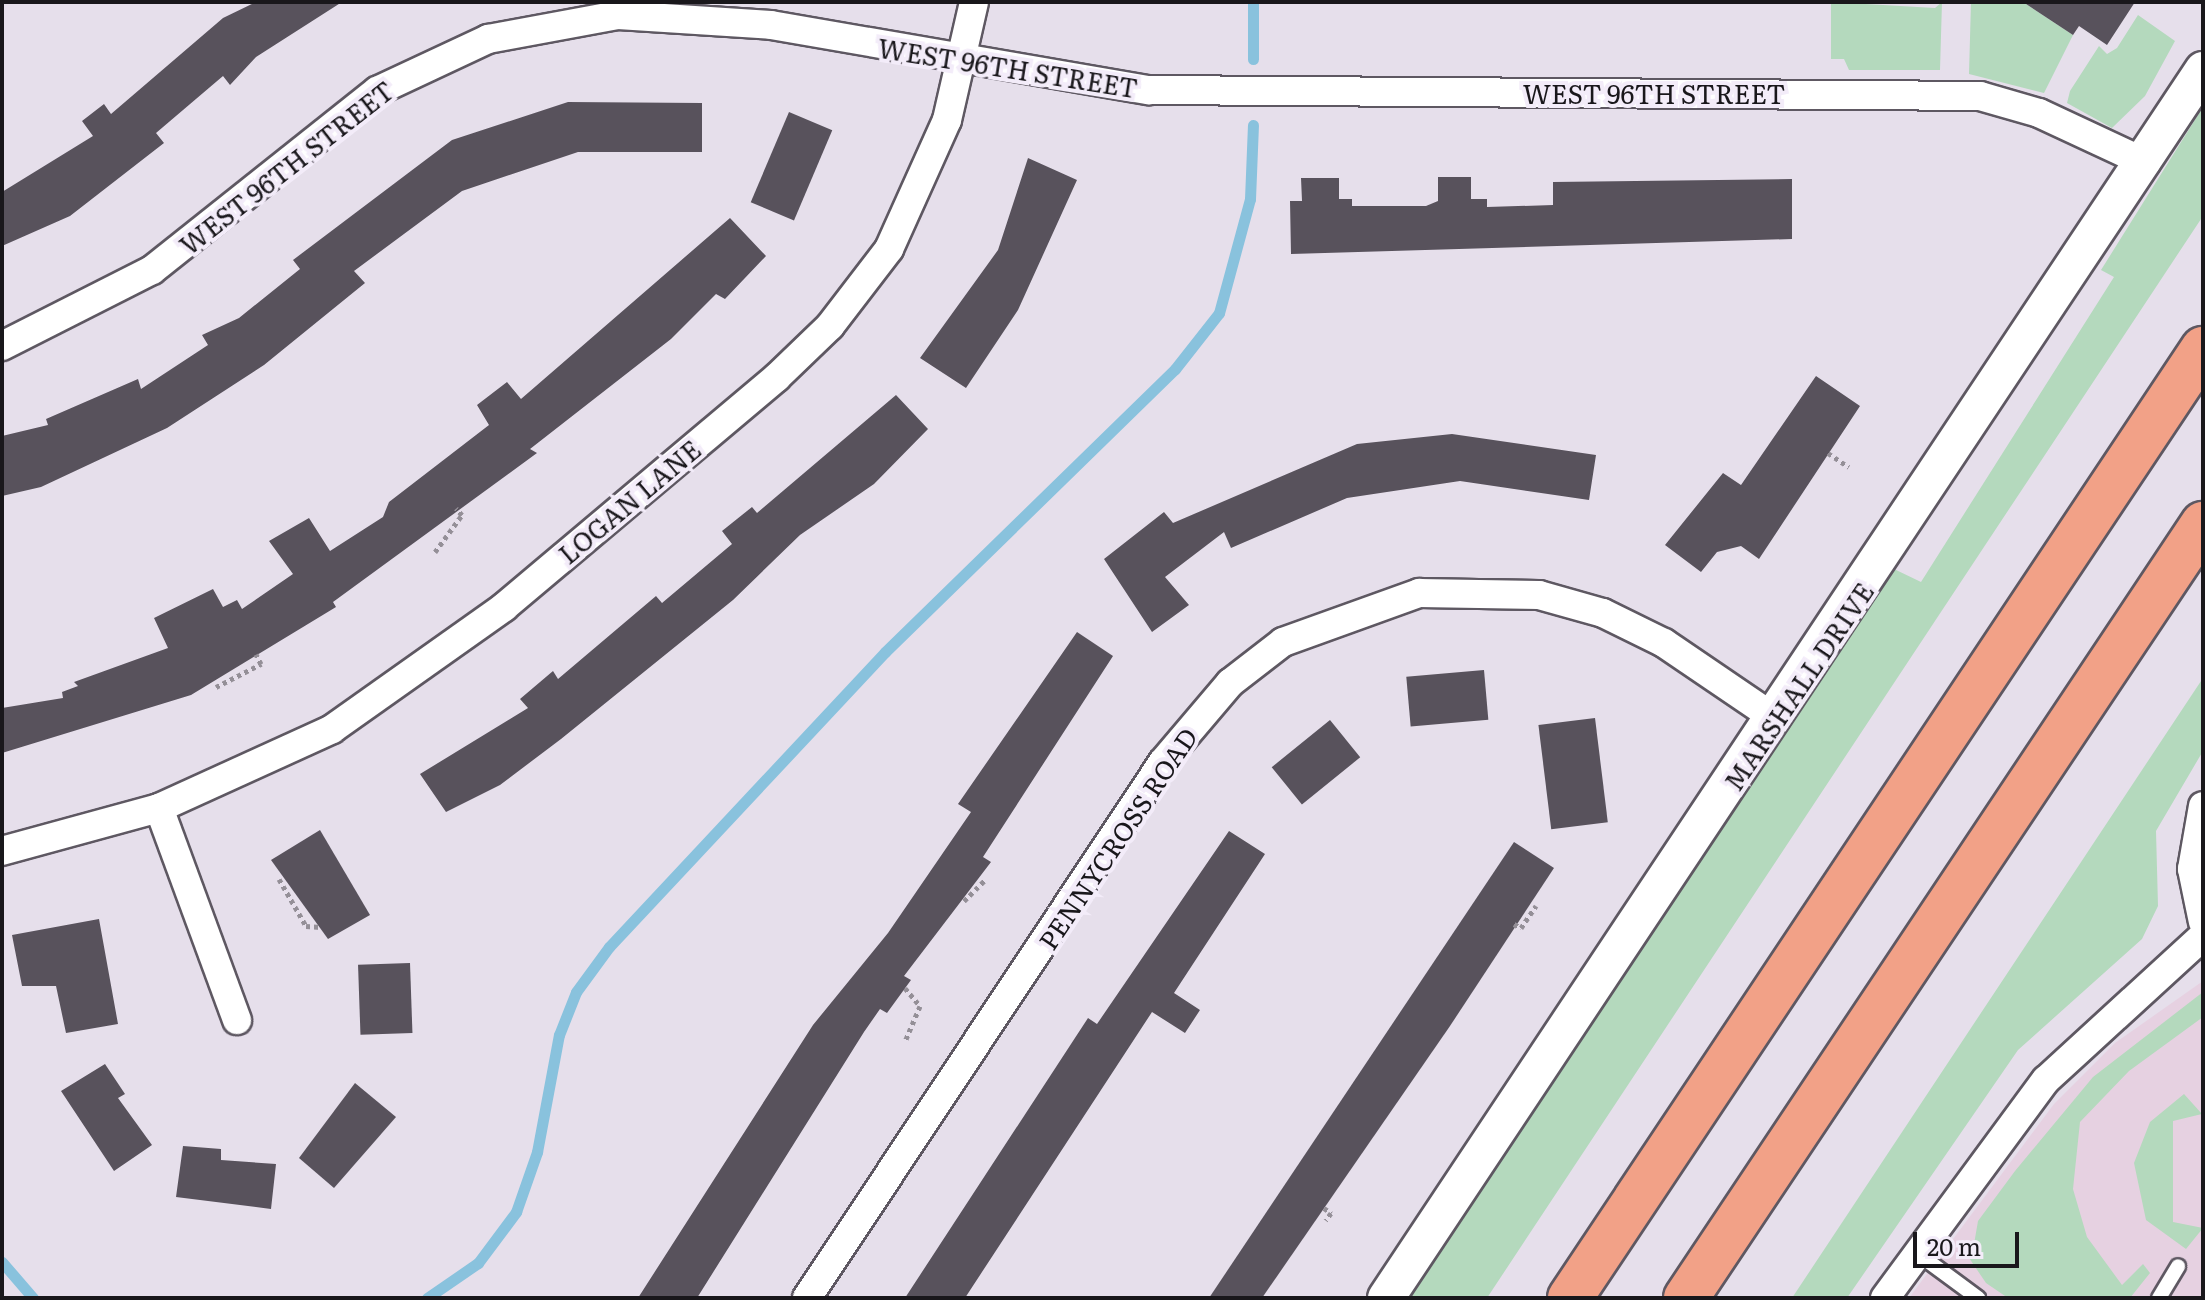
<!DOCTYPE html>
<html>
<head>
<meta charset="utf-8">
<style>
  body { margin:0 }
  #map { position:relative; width:2205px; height:1300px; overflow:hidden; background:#e6dfeb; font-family:Literata,serif }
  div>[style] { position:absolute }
  .education>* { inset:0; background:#e6d1e1 }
  .green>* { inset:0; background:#b4d9bd }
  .stream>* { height:11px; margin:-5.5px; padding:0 5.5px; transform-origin:5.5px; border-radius:5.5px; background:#89c2dd }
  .building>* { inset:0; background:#58525c; transform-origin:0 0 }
  .path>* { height:5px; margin-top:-2.5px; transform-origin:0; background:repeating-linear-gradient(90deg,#948f97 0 4px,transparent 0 8px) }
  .roads { filter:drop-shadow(2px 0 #5e5862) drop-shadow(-2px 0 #5e5862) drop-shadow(0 2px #5e5862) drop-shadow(0 -2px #5e5862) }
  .service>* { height:14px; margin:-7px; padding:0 7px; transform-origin:7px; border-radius:7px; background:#fff }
  .minor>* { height:28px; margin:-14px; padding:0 14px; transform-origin:14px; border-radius:14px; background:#fff }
  .tertiary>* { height:36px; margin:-18px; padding:0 18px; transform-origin:18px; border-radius:18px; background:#fff }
  .motorway>* { height:44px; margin:-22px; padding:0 22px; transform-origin:22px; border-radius:22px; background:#f2a187 }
  span { translate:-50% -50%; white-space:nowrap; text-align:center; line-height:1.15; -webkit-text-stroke:8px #f3ecf9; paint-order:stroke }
  .street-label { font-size:26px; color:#19171b }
  .frame { position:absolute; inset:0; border:4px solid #19171b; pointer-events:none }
  .scale { position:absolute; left:1913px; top:1232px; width:106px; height:36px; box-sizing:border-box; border:4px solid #19171b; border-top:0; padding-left:10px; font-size:24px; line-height:28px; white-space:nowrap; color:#19171b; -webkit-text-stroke:6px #f3ecf9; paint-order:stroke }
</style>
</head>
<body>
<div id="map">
  <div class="education">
    <div style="clip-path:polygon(2203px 981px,2203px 1298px,1909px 1298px,2054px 1104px,2115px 1043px)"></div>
  </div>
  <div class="green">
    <div style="clip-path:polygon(1831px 2px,1935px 8px,1942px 2px,1940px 70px,1849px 70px,1844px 59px,1831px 59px)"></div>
    <div style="clip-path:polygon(1971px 2px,2023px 2px,2073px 35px,2044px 93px,1969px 74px)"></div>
    <div style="clip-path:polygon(2138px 15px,2175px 41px,2145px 96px,2112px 128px,2067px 103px,2070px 91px,2099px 46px,2107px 54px,2117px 48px)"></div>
    <div style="clip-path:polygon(2203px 107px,2203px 216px,1487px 1298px,1408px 1298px,1894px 569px,1921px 582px,2114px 277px,2101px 270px)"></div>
    <div style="clip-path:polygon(2203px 678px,2203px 751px,2156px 831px,2158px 906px,2142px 939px,2018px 1050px,1847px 1298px,1792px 1298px)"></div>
    <div style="clip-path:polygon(2203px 992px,2203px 1017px,2129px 1071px,2080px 1122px,2073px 1189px,2087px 1237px,2122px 1285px,2143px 1264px,2150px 1273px,2130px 1298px,2008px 1298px,1986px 1283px,1965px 1252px,1973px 1250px,1978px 1221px,2015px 1171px,2093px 1077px)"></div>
    <div style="clip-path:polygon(2184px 1094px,2202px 1114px,2173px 1121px,2173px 1222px,2203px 1228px,2186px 1249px,2146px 1220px,2134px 1163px,2150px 1122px)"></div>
  </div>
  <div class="stream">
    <div style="left:1253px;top:2px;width:57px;rotate:90deg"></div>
    <div style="left:2px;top:1262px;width:48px;rotate:49.3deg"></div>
    <div style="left:427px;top:1298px;width:62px;rotate:-34.5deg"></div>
    <div style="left:478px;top:1263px;width:64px;rotate:-53.3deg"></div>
    <div style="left:516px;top:1212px;width:64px;rotate:-70.7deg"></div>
    <div style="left:537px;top:1152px;width:119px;rotate:-79.4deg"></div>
    <div style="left:559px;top:1035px;width:46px;rotate:-68.4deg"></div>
    <div style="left:576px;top:992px;width:56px;rotate:-53.7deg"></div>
    <div style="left:609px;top:947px;width:404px;rotate:-46.9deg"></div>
    <div style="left:885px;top:652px;width:405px;rotate:-44.3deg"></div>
    <div style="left:1175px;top:369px;width:71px;rotate:-51.8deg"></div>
    <div style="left:1219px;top:313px;width:118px;rotate:-74.8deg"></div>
    <div style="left:1250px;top:199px;width:74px;rotate:-87.7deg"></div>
  </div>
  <div class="building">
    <div style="clip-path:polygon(256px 2px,342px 2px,256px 57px,230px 85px,223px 76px,156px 133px,164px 143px,70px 216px,2px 246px,2px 192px,93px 136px,82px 121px,104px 104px,111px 114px,223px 18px)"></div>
    <div style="clip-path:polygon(2023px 2px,2135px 2px,2107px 45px,2079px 26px,2073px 35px)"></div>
    <div style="clip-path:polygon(568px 102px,702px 103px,702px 152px,578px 152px,462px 191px,354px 271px,365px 283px,264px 365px,167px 428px,41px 487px,2px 496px,2px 436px,48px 425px,46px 419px,138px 379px,141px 389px,208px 345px,202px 335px,239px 318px,300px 269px,293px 260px,452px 140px)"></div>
    <div style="left:789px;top:112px;width:47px;height:98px;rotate:23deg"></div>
    <div style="clip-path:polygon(1028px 158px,1077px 180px,1018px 310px,966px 388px,920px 358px,998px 250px)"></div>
    <div style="clip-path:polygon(1438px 177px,1471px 177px,1471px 199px,1487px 199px,1487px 207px,1553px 205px,1553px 182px,1792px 179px,1792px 239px,1291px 254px,1290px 201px,1302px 201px,1301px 178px,1339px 178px,1339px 199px,1352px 199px,1352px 206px,1426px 206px,1438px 201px)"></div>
    <div style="clip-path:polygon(730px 218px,766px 256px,725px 299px,716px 294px,671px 339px,530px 449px,537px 453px,333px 602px,336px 607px,191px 695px,2px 753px,2px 708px,63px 698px,62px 692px,78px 686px,74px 682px,168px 648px,154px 618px,213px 589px,223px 607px,237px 600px,242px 609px,293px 574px,269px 541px,309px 518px,330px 551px,383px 517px,389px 502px,489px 425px,477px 405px,507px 382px,521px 399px)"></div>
    <div style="clip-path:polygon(1816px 376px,1860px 406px,1759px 559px,1741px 546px,1717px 552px,1701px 572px,1665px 545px,1723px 473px,1741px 485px)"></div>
    <div style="clip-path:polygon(896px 395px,928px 429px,874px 484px,800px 535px,733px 600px,561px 739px,500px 785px,446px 812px,420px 774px,528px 708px,520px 699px,553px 671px,558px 679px,656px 596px,662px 603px,732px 544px,722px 531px,752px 507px,757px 513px)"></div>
    <div style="clip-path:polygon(1452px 434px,1596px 455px,1589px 500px,1460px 481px,1347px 498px,1231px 548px,1224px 532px,1165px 577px,1189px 605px,1152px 632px,1104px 559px,1164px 512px,1173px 523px,1357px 444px)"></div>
    <div style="clip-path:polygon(1077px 632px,1113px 656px,983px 857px,991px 862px,904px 976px,911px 980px,887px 1013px,880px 1009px,864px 1032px,697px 1298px,638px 1298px,813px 1025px,888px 933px,971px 812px,958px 804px)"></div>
    <div style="left:1484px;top:670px;width:50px;height:78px;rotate:85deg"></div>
    <div style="left:1595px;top:718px;width:105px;height:57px;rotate:83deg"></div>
    <div style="left:1330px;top:720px;width:48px;height:75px;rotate:51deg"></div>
    <div style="clip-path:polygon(320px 830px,370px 915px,328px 939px,271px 860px)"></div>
    <div style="clip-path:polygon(1229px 831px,1265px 854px,1174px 993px,1200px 1010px,1185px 1033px,1152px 1012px,965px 1298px,905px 1298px,1088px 1018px,1097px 1024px)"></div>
    <div style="clip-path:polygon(1514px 842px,1554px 868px,1450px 1026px,1262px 1298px,1209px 1298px)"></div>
    <div style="clip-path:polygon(99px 919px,118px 1024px,66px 1033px,56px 986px,22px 986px,12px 935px)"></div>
    <div style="left:410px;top:963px;width:70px;height:52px;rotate:88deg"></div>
    <div style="clip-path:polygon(105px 1064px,125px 1094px,118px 1098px,152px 1145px,114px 1171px,61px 1091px)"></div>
    <div style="clip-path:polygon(355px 1083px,396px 1117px,334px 1188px,299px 1158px)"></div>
    <div style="clip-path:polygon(183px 1146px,221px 1149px,221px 1160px,276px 1164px,271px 1209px,176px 1197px)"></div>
  </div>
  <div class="path">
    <div style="left:1828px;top:453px;width:25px;rotate:34deg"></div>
    <div style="left:435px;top:552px;width:46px;rotate:-53.9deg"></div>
    <div style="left:462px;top:515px;width:9px;rotate:-131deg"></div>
    <div style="left:216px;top:687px;width:51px;rotate:-27.1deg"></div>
    <div style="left:261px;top:664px;width:11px;rotate:-117deg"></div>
    <div style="left:279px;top:879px;width:54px;rotate:60.1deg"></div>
    <div style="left:306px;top:926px;width:15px;rotate:4deg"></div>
    <div style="left:964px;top:901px;width:30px;rotate:-45deg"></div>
    <div style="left:1514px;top:924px;width:8px;rotate:30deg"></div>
    <div style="left:1521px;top:928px;width:27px;rotate:-56deg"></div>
    <div style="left:905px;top:988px;width:23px;rotate:50deg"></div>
    <div style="left:920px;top:1006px;width:39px;rotate:113deg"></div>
    <div style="left:1324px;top:1208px;width:9px;rotate:36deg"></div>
    <div style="left:1331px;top:1213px;width:9px;rotate:126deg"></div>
  </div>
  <div class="roads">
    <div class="service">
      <div style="left:1917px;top:1253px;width:76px;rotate:36.4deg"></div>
      <div style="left:2159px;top:1298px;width:37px;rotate:-59deg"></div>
    </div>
    <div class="minor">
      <div style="left:2px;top:346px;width:168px;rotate:-26.9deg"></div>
      <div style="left:152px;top:270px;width:288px;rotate:-38.5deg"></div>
      <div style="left:377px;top:91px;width:123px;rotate:-25.1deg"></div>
      <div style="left:488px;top:39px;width:132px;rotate:-10.5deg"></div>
      <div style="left:618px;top:15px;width:153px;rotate:3.7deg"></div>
      <div style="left:771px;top:25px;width:384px;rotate:9.8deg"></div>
      <div style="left:1149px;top:90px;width:831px;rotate:0.41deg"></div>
      <div style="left:1980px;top:96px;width:61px;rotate:16.1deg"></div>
      <div style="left:2039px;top:113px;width:118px;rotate:25deg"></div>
      <div style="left:2203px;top:806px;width:64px;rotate:99.9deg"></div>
      <div style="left:2192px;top:869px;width:54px;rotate:78.3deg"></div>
      <div style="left:159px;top:808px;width:226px;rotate:69.8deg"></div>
      <div style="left:2px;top:851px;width:163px;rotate:-15.3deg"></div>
      <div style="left:159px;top:808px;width:190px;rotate:-24.5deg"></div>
      <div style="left:332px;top:729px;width:211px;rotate:-35.3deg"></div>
      <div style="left:504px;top:607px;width:356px;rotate:-40.1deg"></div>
      <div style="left:776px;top:378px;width:75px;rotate:-43.9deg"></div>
      <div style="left:830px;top:326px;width:97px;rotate:-52.5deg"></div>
      <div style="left:889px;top:249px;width:141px;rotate:-65.8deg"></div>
      <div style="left:947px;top:120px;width:121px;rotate:-77.1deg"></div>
      <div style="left:807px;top:1298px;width:643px;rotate:-56.41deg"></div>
      <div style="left:1163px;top:762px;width:104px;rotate:-49.7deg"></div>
      <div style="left:1230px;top:683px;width:67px;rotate:-37.7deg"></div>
      <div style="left:1283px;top:642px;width:145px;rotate:-19.8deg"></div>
      <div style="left:1419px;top:593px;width:120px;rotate:1deg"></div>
      <div style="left:1539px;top:595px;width:66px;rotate:15.7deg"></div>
      <div style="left:1603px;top:613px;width:68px;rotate:26.2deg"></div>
      <div style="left:1664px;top:643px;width:135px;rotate:34.2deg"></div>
      <div style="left:1885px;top:1298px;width:271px;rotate:-53.6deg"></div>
      <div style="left:2046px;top:1080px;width:213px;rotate:-42.5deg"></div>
    </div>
    <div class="tertiary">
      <div style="left:1386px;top:1298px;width:1475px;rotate:-56.36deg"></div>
    </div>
    <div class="motorway">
      <div style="left:1570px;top:1298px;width:1141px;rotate:-56.3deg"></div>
      <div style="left:1686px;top:1298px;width:931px;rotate:-56.26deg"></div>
    </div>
  </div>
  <div class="street-label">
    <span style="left:1008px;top:67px;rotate:9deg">WEST 96TH STREET</span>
    <span style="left:1654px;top:93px">WEST 96TH STREET</span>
    <span style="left:286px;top:167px;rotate:-38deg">WEST 96TH STREET</span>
    <span style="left:629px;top:501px;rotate:-40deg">LOGAN LANE</span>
    <span style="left:1798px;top:686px;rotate:-56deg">MARSHALL DRIVE</span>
    <span style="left:1117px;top:838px;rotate:-56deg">PENNYCROSS ROAD</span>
  </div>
  <div class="frame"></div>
  <div class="scale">20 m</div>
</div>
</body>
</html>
